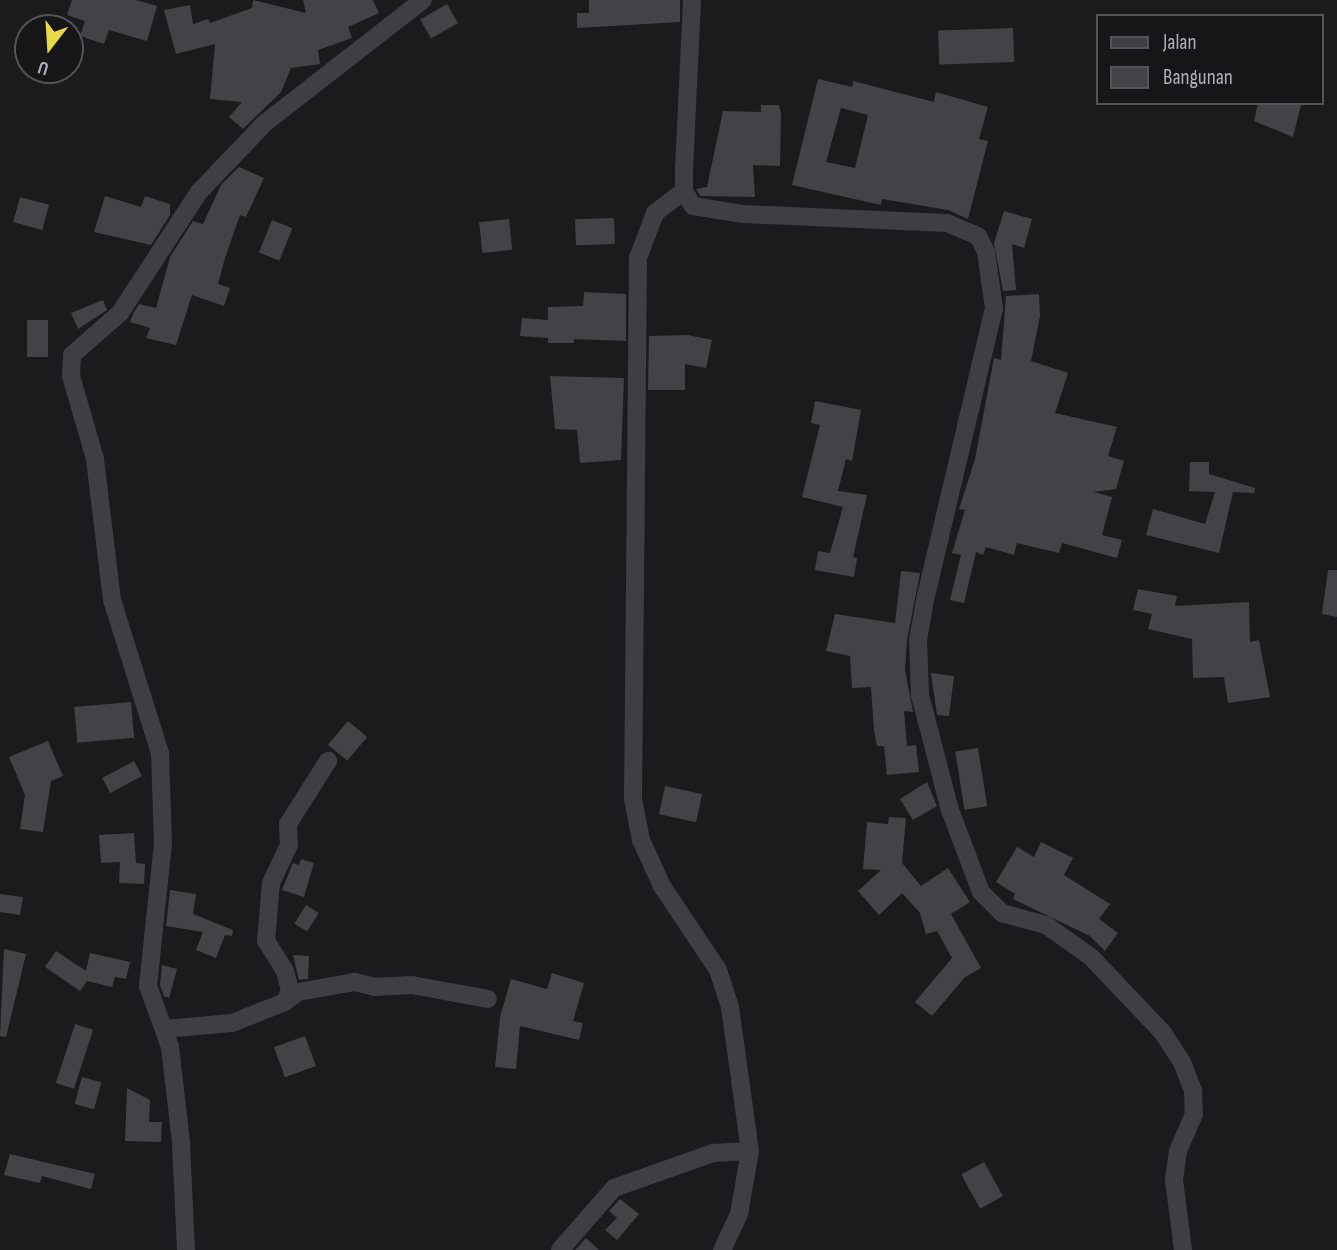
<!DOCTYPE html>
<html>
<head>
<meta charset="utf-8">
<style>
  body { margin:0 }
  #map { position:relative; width:1337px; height:1250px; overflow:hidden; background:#1b1b1d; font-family:"Sofia Sans Condensed",sans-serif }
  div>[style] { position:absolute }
  .building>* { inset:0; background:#424347; transform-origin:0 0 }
  .minor>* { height:18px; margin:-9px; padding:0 9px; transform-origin:9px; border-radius:9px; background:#3e3e44 }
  span { translate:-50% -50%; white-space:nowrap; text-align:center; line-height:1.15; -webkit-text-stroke:7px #161618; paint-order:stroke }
  .legend { position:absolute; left:1096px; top:14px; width:228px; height:91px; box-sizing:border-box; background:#161618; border:2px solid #535359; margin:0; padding:9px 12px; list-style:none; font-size:21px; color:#aeafbb }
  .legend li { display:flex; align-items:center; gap:14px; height:35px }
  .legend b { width:35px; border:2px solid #535359 }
  .north { position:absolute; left:14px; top:14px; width:70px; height:70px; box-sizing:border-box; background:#161618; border:2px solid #535359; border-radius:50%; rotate:197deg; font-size:19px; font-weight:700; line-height:28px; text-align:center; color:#aeafbb }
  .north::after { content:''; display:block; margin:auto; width:24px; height:32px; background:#e9d947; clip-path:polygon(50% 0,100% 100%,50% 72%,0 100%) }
</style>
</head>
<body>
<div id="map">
  <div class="building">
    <div style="clip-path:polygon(72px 0,136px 0,157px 6px,147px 41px,109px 30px,104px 44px,80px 36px,85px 21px,67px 15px)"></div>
    <div style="clip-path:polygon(253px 0,306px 13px,303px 0,373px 0,379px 13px,348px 27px,352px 38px,318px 50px,320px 64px,291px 68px,281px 92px,243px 129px,229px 117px,242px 102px,210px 99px,215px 44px,176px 54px,164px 10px,190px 5px,193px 24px,208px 19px,210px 23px,252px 8px)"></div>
    <div style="clip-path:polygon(589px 0,680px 0,680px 22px,577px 28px,577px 13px,589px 13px)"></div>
    <div style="left:447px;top:4px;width:22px;height:31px;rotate:60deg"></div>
    <div style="left:1013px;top:28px;width:34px;height:75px;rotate:88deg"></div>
    <div style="clip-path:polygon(evenodd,818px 79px,852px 87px,853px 81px,934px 102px,936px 92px,988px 107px,979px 139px,988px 141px,968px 219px,948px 210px,882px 199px,881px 205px,792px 185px,818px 79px,841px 108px,868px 115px,855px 168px,826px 162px,841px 108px)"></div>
    <div style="clip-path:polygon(1258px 103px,1301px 105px,1293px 137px,1254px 121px)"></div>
    <div style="clip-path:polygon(761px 105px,779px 105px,781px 113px,780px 166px,753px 165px,755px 197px,700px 196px,696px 189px,707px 187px,723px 111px,761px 112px)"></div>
    <div style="clip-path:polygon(239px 167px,264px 178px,246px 217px,240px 215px,225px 258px,218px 284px,230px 288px,224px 306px,192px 295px,176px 345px,146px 338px,150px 328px,130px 322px,133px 314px,139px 304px,156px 308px,170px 257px,193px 221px,203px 224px,221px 185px)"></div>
    <div style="clip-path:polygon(105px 196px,141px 207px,145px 196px,170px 204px,170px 215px,151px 245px,94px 232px)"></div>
    <div style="left:20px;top:197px;width:30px;height:26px;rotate:15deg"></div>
    <div style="clip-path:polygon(1004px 211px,1032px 219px,1024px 248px,1012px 244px,1016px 290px,1003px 291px,994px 243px)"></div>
    <div style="left:614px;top:218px;width:26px;height:39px;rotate:88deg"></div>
    <div style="left:509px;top:219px;width:31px;height:30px;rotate:84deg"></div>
    <div style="left:272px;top:220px;width:22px;height:35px;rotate:22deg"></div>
    <div style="clip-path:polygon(584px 292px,626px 294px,626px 341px,574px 339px,574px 343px,548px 343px,548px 338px,520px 336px,522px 318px,548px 320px,548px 307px,583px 306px)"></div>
    <div style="clip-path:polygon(1039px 294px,1040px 316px,1031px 361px,1068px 373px,1055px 413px,1117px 427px,1108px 456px,1124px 461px,1116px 489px,1094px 492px,1112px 497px,1102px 535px,1122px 540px,1117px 558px,1062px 543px,1059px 553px,1017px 543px,1014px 555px,986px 547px,983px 555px,976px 552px,964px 603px,950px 600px,961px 555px,952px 553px,965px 510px,959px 509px,975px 459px,994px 358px,1001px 360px,1006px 296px)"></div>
    <div style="clip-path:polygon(103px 300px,107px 310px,78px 329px,71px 313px)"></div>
    <div style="left:27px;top:320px;width:21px;height:37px"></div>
    <div style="clip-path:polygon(688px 335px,712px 340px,706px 368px,685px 364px,685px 390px,648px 390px,649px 336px)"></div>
    <div style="clip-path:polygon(550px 376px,624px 378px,621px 460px,580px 463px,577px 430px,555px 429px)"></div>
    <div style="clip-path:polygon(815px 401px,861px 410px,852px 461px,846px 459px,838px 491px,867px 495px,853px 557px,857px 558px,854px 577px,815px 570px,818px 551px,830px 553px,843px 507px,802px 497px,820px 425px,811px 423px)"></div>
    <div style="clip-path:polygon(1190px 462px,1209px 462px,1209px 474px,1255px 488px,1254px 493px,1233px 492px,1219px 553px,1146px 535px,1153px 509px,1205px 524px,1215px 492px,1189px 491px)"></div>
    <div style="clip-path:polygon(1328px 570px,1337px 570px,1337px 617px,1322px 614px)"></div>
    <div style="clip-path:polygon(901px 571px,920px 573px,907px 640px,905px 670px,913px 712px,904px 711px,907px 746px,916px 745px,919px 772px,887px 775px,884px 746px,877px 746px,874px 731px,871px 687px,852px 688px,850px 656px,826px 651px,835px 614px,895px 623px)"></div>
    <div style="clip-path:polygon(1138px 589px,1177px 596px,1175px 606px,1249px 602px,1250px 642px,1259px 640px,1270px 697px,1228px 703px,1224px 677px,1193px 678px,1192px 639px,1148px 629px,1152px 614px,1133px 610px)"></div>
    <div style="clip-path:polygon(931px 673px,954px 676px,949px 716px,937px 715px)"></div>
    <div style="left:131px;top:702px;width:36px;height:57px;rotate:85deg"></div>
    <div style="left:348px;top:721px;width:25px;height:31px;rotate:40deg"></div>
    <div style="clip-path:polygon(48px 741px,63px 776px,51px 781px,43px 832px,20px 829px,25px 795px,9px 757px)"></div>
    <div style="left:978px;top:748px;width:59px;height:23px;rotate:81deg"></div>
    <div style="left:134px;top:761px;width:17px;height:36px;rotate:62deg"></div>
    <div style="clip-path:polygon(927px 782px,937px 806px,913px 820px,900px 799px)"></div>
    <div style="left:665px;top:786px;width:38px;height:29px;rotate:12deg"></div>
    <div style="clip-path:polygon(889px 817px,906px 818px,902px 863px,921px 886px,948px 868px,970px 902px,951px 914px,981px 968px,965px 977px,932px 1016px,915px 1002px,952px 958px,937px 931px,926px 934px,920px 913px,902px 893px,879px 915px,858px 891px,881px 870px,863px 869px,867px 822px,888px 824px)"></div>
    <div style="clip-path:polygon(134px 833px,136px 863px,145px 864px,144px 884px,119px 883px,120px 862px,101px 863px,99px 835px)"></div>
    <div style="clip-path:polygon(1041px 842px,1073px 858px,1064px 875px,1110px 904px,1099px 919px,1118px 933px,1105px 951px,1090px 936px,1013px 899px,1015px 894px,996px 882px,1017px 847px,1034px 857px)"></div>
    <div style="clip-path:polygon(301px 859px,314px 863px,304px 897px,282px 890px,293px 863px,299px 865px)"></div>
    <div style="clip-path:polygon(170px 890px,196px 894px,193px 914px,233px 930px,232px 936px,225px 935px,216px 958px,196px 950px,203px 932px,166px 926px)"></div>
    <div style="clip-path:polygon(0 894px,23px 897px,20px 915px,0 912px)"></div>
    <div style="left:306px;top:905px;width:15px;height:22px;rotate:32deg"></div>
    <div style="clip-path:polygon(4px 949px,26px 954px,6px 1037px,0 1036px)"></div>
    <div style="clip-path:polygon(56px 951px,86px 971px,90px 953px,130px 962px,126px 979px,115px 977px,112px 987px,87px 981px,80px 991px,45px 967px)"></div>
    <div style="clip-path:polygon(293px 955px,309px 956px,308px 979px,299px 980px)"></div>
    <div style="clip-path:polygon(162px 965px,177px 969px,169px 998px,164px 996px,160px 985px)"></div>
    <div style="clip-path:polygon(552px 973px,584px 983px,573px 1021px,583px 1023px,579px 1040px,520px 1026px,516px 1069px,495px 1067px,500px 1017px,511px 979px,547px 989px)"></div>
    <div style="left:75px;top:1024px;width:19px;height:62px;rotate:18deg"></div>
    <div style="left:305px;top:1036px;width:32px;height:33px;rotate:70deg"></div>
    <div style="left:82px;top:1077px;width:20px;height:28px;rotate:15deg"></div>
    <div style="clip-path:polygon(127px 1088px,150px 1100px,149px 1122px,162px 1122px,161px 1142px,125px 1141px)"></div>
    <div style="clip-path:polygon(10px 1154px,95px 1174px,91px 1189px,42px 1176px,40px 1183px,4px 1175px)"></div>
    <div style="left:984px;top:1162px;width:39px;height:26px;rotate:61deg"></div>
    <div style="clip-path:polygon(620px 1199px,639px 1214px,617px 1240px,605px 1230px,617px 1218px,609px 1211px)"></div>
    <div style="clip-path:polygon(586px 1238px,599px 1250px,575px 1250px)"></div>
  </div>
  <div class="minor">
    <div style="left:692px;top:0;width:168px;rotate:92.7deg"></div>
    <div style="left:684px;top:168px;width:23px;rotate:90deg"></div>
    <div style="left:684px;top:191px;width:17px;rotate:59deg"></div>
    <div style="left:693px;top:206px;width:51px;rotate:9.1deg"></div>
    <div style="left:743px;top:214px;width:204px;rotate:2.5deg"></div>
    <div style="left:947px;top:223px;width:34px;rotate:23deg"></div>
    <div style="left:978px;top:236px;width:18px;rotate:63deg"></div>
    <div style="left:986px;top:252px;width:57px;rotate:81.9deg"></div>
    <div style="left:994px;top:308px;width:295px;rotate:103.3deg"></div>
    <div style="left:926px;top:595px;width:46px;rotate:100.1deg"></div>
    <div style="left:918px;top:640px;width:55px;rotate:87.9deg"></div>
    <div style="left:920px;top:695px;width:119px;rotate:75.4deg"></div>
    <div style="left:950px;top:810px;width:88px;rotate:69.3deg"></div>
    <div style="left:981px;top:892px;width:30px;rotate:45deg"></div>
    <div style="left:1002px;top:913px;width:46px;rotate:15.3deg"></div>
    <div style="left:1046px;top:925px;width:55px;rotate:35.4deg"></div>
    <div style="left:1091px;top:957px;width:105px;rotate:46.5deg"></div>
    <div style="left:1163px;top:1033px;width:35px;rotate:57deg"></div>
    <div style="left:1182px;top:1062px;width:30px;rotate:69deg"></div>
    <div style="left:1193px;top:1090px;width:24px;rotate:88deg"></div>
    <div style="left:1194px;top:1114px;width:40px;rotate:113.4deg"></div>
    <div style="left:1178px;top:1151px;width:29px;rotate:98deg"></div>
    <div style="left:1174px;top:1180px;width:71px;rotate:82.7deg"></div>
    <div style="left:684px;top:191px;width:36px;rotate:143deg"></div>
    <div style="left:655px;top:213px;width:48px;rotate:110.7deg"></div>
    <div style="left:638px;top:258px;width:541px;rotate:90.53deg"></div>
    <div style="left:633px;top:799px;width:42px;rotate:79deg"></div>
    <div style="left:641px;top:840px;width:51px;rotate:65.5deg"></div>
    <div style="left:662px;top:886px;width:101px;rotate:56.3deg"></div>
    <div style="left:718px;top:970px;width:39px;rotate:72deg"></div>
    <div style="left:730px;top:1007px;width:145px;rotate:82.1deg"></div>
    <div style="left:750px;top:1151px;width:64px;rotate:99.9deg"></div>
    <div style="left:739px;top:1214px;width:40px;rotate:115deg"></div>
    <div style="left:285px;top:1002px;width:16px;rotate:-38deg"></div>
    <div style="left:298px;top:992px;width:58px;rotate:-10deg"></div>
    <div style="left:355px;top:982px;width:21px;rotate:14deg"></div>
    <div style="left:375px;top:987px;width:37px;rotate:-3deg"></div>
    <div style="left:412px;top:985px;width:77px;rotate:10.4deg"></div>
    <div style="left:164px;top:1029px;width:68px;rotate:-5deg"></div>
    <div style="left:232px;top:1023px;width:57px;rotate:-21.6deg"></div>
    <div style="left:285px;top:1002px;width:13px;rotate:-67deg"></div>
    <div style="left:290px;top:990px;width:20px;rotate:-105deg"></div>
    <div style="left:285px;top:971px;width:36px;rotate:-122deg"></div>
    <div style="left:266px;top:941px;width:58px;rotate:-85.1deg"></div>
    <div style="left:271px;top:883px;width:42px;rotate:-64.7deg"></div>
    <div style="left:289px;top:845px;width:21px;rotate:-93deg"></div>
    <div style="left:288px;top:824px;width:75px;rotate:-57.6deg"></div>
    <div style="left:186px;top:1250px;width:108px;rotate:-92.7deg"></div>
    <div style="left:181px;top:1142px;width:96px;rotate:-96.6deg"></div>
    <div style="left:170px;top:1047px;width:65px;rotate:-109.8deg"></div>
    <div style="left:148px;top:986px;width:143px;rotate:-84deg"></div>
    <div style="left:163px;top:844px;width:91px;rotate:-91.9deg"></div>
    <div style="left:160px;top:753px;width:160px;rotate:-107.4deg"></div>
    <div style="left:112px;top:600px;width:142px;rotate:-96.9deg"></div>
    <div style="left:95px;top:459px;width:86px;rotate:-106.1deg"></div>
    <div style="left:71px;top:376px;width:21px;rotate:-87deg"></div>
    <div style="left:72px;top:355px;width:64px;rotate:-41.2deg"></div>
    <div style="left:120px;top:313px;width:145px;rotate:-56.9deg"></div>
    <div style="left:199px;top:192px;width:95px;rotate:-46.3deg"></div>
    <div style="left:265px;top:123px;width:200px;rotate:-37.9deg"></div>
    <div style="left:560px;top:1250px;width:82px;rotate:-48.9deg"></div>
    <div style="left:614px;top:1188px;width:105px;rotate:-19.5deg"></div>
    <div style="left:713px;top:1153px;width:37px;rotate:-3deg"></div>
  </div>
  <ul class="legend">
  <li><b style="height:9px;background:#3e3e44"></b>Jalan</li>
  <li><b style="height:19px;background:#424347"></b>Bangunan</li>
  </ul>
  <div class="north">U</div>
</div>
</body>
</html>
